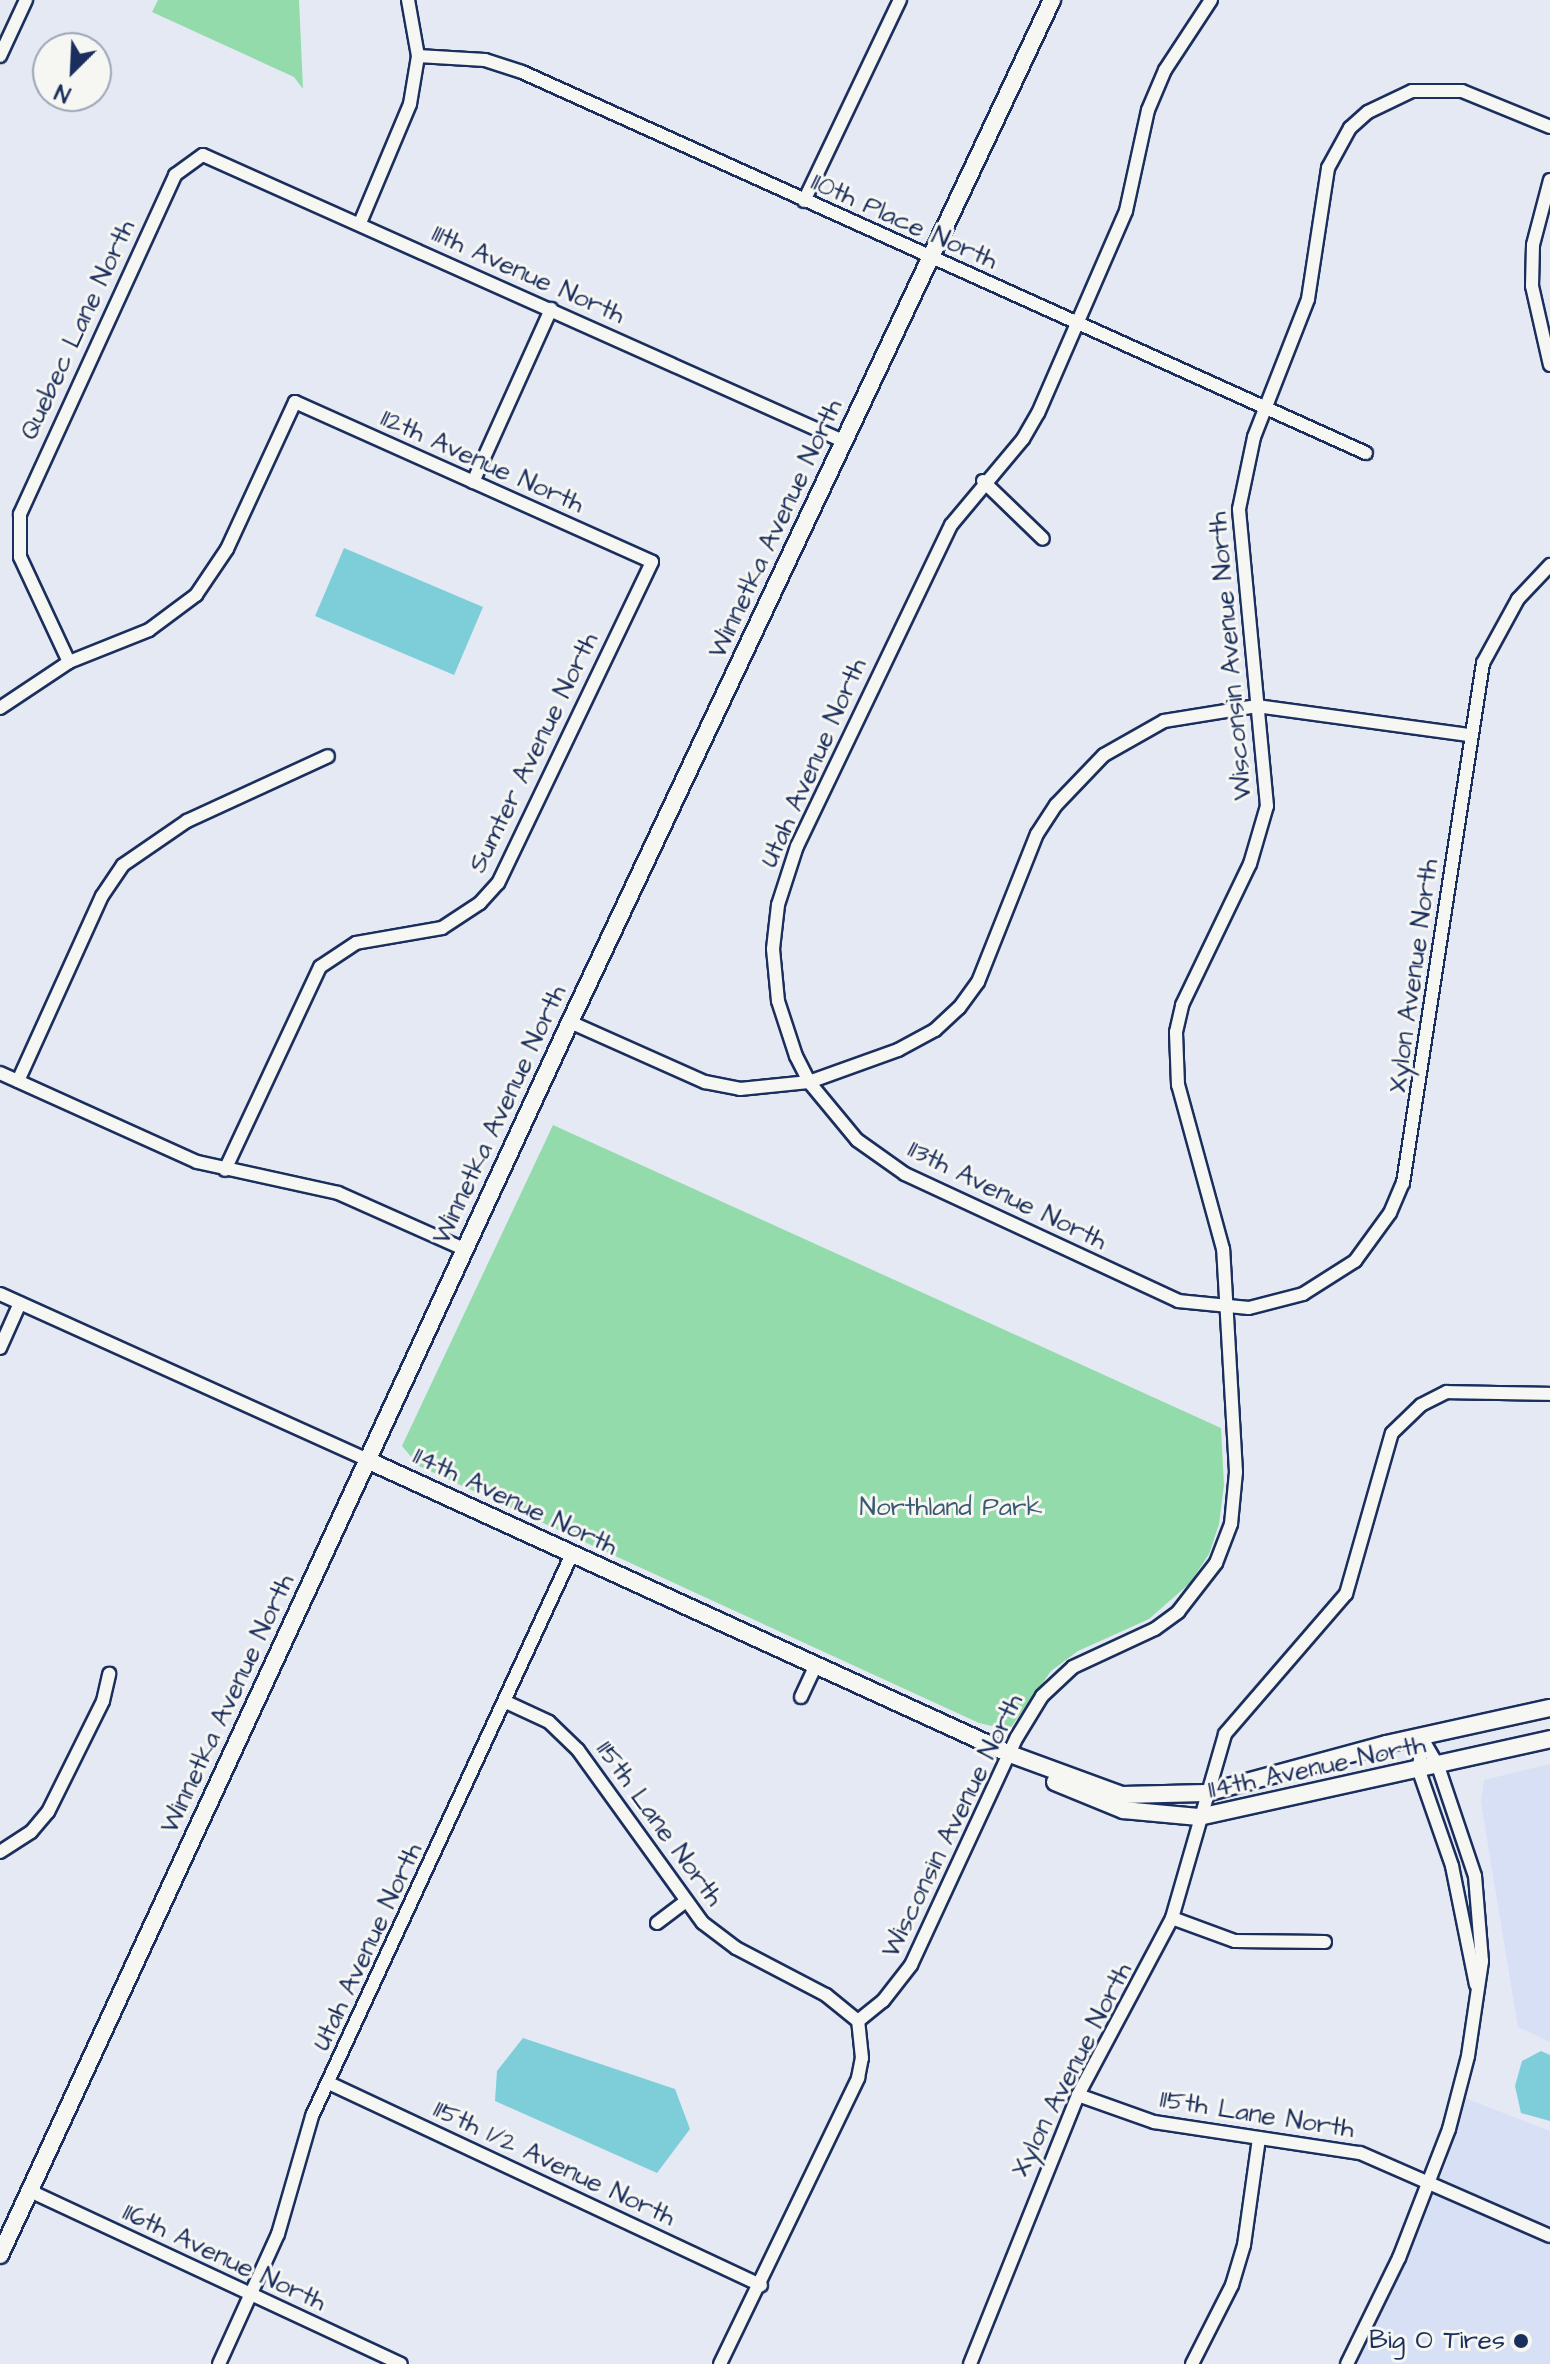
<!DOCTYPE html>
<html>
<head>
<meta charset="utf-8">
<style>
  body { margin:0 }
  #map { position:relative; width:1550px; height:2364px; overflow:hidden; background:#e4e9f4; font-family:"Architects Daughter",sans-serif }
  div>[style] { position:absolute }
  .built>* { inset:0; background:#d8e0f6 }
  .green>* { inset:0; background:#93dbaa }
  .water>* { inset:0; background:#7eceda; transform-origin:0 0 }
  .roads { filter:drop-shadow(2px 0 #1b2f5e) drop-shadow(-2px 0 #1b2f5e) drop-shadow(0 2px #1b2f5e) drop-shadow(0 -2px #1b2f5e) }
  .street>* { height:12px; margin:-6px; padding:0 6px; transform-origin:6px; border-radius:6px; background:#f6f6f2 }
  .secondary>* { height:16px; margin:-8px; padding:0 8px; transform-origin:8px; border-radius:8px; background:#f6f6f2 }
  .dots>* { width:22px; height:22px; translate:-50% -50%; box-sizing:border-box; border:4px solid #f6f6f2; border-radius:50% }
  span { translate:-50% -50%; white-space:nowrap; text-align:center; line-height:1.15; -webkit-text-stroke:6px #f6f6f2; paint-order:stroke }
  .street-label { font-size:26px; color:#1b2f5e }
  .park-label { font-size:26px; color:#395a71 }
  .poi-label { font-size:26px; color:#1b2f5e }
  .right { translate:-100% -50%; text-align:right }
  .north { position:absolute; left:32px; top:32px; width:80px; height:80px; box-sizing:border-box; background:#f6f6f2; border:2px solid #9ea6b7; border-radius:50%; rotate:204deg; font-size:22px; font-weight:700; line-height:32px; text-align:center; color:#1b2f5e }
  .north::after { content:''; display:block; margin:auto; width:28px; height:36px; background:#1b2f5e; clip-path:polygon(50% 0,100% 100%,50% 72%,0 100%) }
</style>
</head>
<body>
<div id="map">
  <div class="built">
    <div style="clip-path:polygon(1550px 1764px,1550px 2042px,1518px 2027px,1481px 1802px,1484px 1780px)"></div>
    <div style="clip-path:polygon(1465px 2098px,1550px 2131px,1550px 2364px,1357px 2364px,1446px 2164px)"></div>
  </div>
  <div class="green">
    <div style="clip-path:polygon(158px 0,299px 0,303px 89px,294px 77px,152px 12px)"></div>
    <div style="clip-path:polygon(553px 1125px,1221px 1428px,1224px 1485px,1219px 1524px,1209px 1554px,1190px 1583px,1149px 1619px,1078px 1651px,1051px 1671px,1009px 1730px,979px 1723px,419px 1466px,402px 1446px)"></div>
  </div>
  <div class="water">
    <div style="left:344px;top:548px;width:151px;height:74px;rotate:23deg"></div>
    <div style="clip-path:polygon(523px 2038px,675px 2089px,690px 2129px,657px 2173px,495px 2101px,497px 2071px)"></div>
    <div style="clip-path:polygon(1541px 2051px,1550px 2055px,1550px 2121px,1521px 2113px,1515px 2086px,1522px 2061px)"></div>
  </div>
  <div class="roads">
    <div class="street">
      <div style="left:1211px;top:0;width:84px;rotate:123.3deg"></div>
      <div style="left:1165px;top:70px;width:43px;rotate:113deg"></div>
      <div style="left:1148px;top:110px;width:103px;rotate:102.3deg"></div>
      <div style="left:1126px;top:211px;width:220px;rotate:113.5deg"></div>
      <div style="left:1038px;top:413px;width:30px;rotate:120deg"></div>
      <div style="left:1023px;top:439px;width:112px;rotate:129.9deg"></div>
      <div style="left:951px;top:525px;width:356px;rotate:115.6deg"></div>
      <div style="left:797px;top:846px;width:62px;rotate:107.9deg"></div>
      <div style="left:778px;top:905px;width:44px;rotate:96.5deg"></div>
      <div style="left:773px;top:949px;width:52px;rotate:84.5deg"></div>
      <div style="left:778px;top:1001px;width:58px;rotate:71.9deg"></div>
      <div style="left:796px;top:1056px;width:29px;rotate:63deg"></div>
      <div style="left:809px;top:1082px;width:95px;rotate:-19.8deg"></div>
      <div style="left:898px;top:1050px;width:42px;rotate:-28.4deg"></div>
      <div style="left:935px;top:1030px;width:33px;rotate:-43deg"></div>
      <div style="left:959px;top:1008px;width:32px;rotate:-54deg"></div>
      <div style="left:978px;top:982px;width:159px;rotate:-68.3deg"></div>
      <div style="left:1037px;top:834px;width:35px;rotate:-57deg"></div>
      <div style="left:1056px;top:805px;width:69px;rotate:-46.2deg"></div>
      <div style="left:1104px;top:755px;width:69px;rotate:-29.5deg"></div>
      <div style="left:1164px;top:721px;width:94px;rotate:-9.2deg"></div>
      <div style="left:1257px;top:706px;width:215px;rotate:7.8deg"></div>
      <div style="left:0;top:56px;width:62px;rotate:-65.1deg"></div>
      <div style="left:418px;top:56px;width:67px;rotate:3.4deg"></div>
      <div style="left:485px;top:60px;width:39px;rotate:18deg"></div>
      <div style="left:522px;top:72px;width:926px;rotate:24.3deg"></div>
      <div style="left:1550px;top:180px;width:67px;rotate:104.7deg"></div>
      <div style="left:1533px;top:245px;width:41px;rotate:91.4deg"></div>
      <div style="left:1532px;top:286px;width:81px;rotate:77.2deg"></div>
      <div style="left:804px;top:201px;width:223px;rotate:-64.5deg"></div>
      <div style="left:360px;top:223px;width:129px;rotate:-67.2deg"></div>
      <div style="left:410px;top:104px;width:49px;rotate:-80.5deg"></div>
      <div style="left:418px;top:56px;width:57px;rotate:-100.1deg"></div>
      <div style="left:983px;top:481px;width:83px;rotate:44deg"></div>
      <div style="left:473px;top:482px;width:190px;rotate:-65.7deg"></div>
      <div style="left:69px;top:662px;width:116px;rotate:-115deg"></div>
      <div style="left:20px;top:557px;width:43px;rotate:-90deg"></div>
      <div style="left:20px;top:514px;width:373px;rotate:-65.4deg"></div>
      <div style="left:175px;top:175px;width:34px;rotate:-36deg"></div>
      <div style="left:203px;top:155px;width:701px;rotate:24.08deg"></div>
      <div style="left:0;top:708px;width:83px;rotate:-33.7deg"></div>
      <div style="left:69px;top:662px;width:86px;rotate:-21.8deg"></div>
      <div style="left:149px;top:630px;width:59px;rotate:-36.7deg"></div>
      <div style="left:196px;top:595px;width:55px;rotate:-56deg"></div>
      <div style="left:227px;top:549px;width:162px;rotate:-65.2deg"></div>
      <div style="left:295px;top:402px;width:391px;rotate:24.1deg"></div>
      <div style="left:652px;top:562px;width:356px;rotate:115.6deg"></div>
      <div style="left:498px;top:883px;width:27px;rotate:132deg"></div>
      <div style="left:480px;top:903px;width:45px;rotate:146.7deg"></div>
      <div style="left:442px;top:928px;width:87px;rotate:170.1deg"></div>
      <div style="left:356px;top:943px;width:43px;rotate:146.3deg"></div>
      <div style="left:320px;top:967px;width:224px;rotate:115.1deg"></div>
      <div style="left:570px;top:1022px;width:148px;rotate:24deg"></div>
      <div style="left:705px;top:1082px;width:36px;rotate:11deg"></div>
      <div style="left:740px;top:1089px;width:69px;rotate:-5.8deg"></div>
      <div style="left:809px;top:1082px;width:75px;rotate:50.4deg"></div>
      <div style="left:857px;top:1140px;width:59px;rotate:35.3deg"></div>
      <div style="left:905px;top:1174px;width:301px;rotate:24.9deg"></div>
      <div style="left:1178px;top:1301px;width:71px;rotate:5.6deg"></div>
      <div style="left:1249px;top:1308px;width:56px;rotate:-14.5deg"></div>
      <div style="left:1303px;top:1294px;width:62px;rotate:-32.4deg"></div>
      <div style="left:1355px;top:1261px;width:59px;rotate:-53.9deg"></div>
      <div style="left:1390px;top:1213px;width:33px;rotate:-67deg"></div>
      <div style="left:1403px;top:1183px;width:526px;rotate:-81.25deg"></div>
      <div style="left:1483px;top:663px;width:73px;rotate:-61.3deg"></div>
      <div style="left:1518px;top:599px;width:47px;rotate:-46.7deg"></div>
      <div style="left:0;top:1073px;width:216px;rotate:24.3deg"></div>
      <div style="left:197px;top:1162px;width:144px;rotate:12.4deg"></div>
      <div style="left:338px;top:1193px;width:138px;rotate:24deg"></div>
      <div style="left:18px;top:1081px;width:203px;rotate:-65.6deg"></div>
      <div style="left:102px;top:896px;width:37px;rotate:-56deg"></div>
      <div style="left:123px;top:865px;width:78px;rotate:-34.5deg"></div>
      <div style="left:187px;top:821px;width:155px;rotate:-24.7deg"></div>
      <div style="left:0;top:1294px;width:403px;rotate:24.3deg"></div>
      <div style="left:0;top:1348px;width:49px;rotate:-66deg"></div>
      <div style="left:801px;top:1697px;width:35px;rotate:-65deg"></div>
      <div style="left:506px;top:1702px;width:47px;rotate:24.9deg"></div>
      <div style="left:549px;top:1722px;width:40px;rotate:44deg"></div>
      <div style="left:578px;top:1750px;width:213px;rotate:54.2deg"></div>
      <div style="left:703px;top:1923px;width:41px;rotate:37.1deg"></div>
      <div style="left:736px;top:1948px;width:102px;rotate:27.6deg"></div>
      <div style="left:826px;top:1995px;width:41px;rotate:39.1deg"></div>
      <div style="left:1422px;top:1740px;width:31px;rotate:96deg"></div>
      <div style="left:1419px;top:1771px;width:101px;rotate:70.8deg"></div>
      <div style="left:1452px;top:1866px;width:121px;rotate:78.6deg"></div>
      <div style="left:0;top:1852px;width:37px;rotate:-33deg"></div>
      <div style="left:31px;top:1832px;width:26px;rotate:-50deg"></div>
      <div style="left:48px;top:1812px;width:124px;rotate:-63.6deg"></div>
      <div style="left:103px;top:1701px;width:28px;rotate:-77deg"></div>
      <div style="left:1172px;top:1918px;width:67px;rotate:20.1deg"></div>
      <div style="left:1235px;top:1941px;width:90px;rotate:0.6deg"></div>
      <div style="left:657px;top:1923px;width:34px;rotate:-37deg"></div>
      <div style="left:858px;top:2021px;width:32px;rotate:-39deg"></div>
      <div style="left:883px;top:2001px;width:46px;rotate:-52.1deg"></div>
      <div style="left:911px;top:1965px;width:251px;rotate:-65.1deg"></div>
      <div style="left:1017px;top:1737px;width:48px;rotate:-58.6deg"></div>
      <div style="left:1042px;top:1696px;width:42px;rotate:-43.1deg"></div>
      <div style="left:1073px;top:1667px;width:90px;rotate:-24.9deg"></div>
      <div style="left:1155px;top:1629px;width:29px;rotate:-36deg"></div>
      <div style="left:1178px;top:1612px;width:62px;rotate:-52.2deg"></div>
      <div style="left:1216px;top:1563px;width:42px;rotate:-69deg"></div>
      <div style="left:1231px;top:1524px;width:52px;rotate:-84.5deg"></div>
      <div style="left:1236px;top:1472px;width:223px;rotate:-93.3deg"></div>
      <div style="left:1223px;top:1249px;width:170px;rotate:-105.3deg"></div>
      <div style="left:1178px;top:1085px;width:53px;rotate:-92.2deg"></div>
      <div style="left:1176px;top:1032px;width:28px;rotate:-77deg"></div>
      <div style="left:1182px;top:1005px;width:157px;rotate:-64.3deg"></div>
      <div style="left:1250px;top:864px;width:60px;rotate:-73.7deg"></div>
      <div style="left:1267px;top:806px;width:298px;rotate:-95.4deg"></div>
      <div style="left:1239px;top:509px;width:74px;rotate:-78.2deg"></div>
      <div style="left:1254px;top:437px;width:148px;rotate:-68.6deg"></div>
      <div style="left:1308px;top:299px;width:133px;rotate:-81.3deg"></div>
      <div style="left:1328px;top:168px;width:46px;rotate:-61.2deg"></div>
      <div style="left:1350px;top:128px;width:24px;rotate:-42deg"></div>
      <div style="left:1368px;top:112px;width:49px;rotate:-25.5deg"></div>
      <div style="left:1412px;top:91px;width:50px"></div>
      <div style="left:1462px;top:91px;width:95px;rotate:22.2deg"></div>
      <div style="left:329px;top:2083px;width:477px;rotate:25.1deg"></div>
      <div style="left:1078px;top:2095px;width:81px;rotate:19.6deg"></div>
      <div style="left:1154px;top:2122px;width:208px;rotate:8.6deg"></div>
      <div style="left:1360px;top:2153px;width:207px;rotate:23.6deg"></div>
      <div style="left:30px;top:2191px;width:409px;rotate:25deg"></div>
      <div style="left:219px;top:2364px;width:143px;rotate:-65.6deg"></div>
      <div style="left:278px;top:2234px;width:123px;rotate:-73.9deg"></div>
      <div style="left:312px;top:2116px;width:619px;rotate:-65.17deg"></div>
      <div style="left:720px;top:2364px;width:318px;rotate:-64.2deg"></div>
      <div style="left:858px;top:2078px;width:20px;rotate:-79deg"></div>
      <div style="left:862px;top:2058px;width:37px;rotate:-96deg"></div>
      <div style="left:970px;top:2364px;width:290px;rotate:-68.1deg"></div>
      <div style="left:1078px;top:2095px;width:200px;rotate:-62deg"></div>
      <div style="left:1172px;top:1918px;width:191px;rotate:-73.9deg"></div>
      <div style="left:1225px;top:1734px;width:185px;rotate:-49.2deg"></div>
      <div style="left:1346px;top:1594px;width:167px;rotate:-74.1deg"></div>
      <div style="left:1392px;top:1433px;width:40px;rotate:-44deg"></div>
      <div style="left:1421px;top:1405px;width:29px;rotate:-27deg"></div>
      <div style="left:1447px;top:1392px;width:103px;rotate:1.1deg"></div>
      <div style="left:1192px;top:2364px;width:89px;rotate:-63.1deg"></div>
      <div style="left:1232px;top:2285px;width:42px;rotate:-73.3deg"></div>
      <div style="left:1244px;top:2245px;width:108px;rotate:-82deg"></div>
      <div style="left:1347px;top:2364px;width:118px;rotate:-63.9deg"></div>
      <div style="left:1399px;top:2258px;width:138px;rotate:-68.8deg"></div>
      <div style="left:1449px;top:2129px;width:75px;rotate:-75.4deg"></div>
      <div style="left:1468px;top:2056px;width:96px;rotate:-81.6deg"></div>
      <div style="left:1482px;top:1961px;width:85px;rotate:-94.7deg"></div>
      <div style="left:1475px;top:1876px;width:116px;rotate:-108.6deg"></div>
      <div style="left:1438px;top:1766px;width:32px;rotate:-120deg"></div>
    </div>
    <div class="secondary">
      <div style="left:367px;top:1460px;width:707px;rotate:24.57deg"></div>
      <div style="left:1010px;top:1754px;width:119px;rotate:20.1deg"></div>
      <div style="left:1122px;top:1795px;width:84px;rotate:-1.4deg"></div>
      <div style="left:1206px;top:1793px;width:187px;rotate:-15.2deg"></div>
      <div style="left:1386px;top:1744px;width:168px;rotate:-12.4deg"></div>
      <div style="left:1055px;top:1782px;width:74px;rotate:22.4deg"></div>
      <div style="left:1123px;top:1810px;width:76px;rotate:5.3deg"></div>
      <div style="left:1199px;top:1817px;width:360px;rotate:-12.5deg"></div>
      <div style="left:0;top:2255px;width:1358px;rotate:-65.19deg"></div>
      <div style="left:570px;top:1022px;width:1130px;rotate:-64.75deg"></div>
    </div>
  </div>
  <div class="dots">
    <div style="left:1521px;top:2341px;background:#1b2f5e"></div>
  </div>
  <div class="street-label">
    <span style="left:904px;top:222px;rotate:24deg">110th Place North</span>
    <span style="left:528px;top:275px;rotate:24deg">111th Avenue North</span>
    <span style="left:78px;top:330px;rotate:-65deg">Quebec Lane North</span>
    <span style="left:482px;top:462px;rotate:24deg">112th Avenue North</span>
    <span style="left:776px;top:529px;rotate:-65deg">Winnetka Avenue North</span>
    <span style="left:1231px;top:656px;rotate:-95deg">Wisconsin Avenue North</span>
    <span style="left:534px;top:753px;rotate:-64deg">Sumter Avenue North</span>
    <span style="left:814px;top:763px;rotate:-66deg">Utah Avenue North</span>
    <span style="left:1414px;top:976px;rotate:-82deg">Xylon Avenue North</span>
    <span style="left:500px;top:1115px;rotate:-65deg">Winnetka Avenue North</span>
    <span style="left:1007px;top:1196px;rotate:26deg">113th Avenue North</span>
    <span style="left:515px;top:1502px;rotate:25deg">114th Avenue North</span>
    <span style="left:228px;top:1704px;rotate:-65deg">Winnetka Avenue North</span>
    <span style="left:1317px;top:1768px;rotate:-12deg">114th Avenue North</span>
    <span style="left:659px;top:1824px;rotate:54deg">115th Lane North</span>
    <span style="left:953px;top:1826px;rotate:-64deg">Wisconsin Avenue North</span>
    <span style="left:368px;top:1947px;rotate:-65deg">Utah Avenue North</span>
    <span style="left:1072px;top:2070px;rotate:-63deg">Xylon Avenue North</span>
    <span style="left:1257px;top:2115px;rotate:9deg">115th Lane North</span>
    <span style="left:554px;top:2164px;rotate:25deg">115th 1/2 Avenue North</span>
    <span style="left:224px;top:2258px;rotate:25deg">116th Avenue North</span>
  </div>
  <div class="park-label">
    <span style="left:951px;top:1508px">Northland Park</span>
  </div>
  <div class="poi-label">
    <span class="right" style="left:1505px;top:2341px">Big O Tires</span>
  </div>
  <div class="north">N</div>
</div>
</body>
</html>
